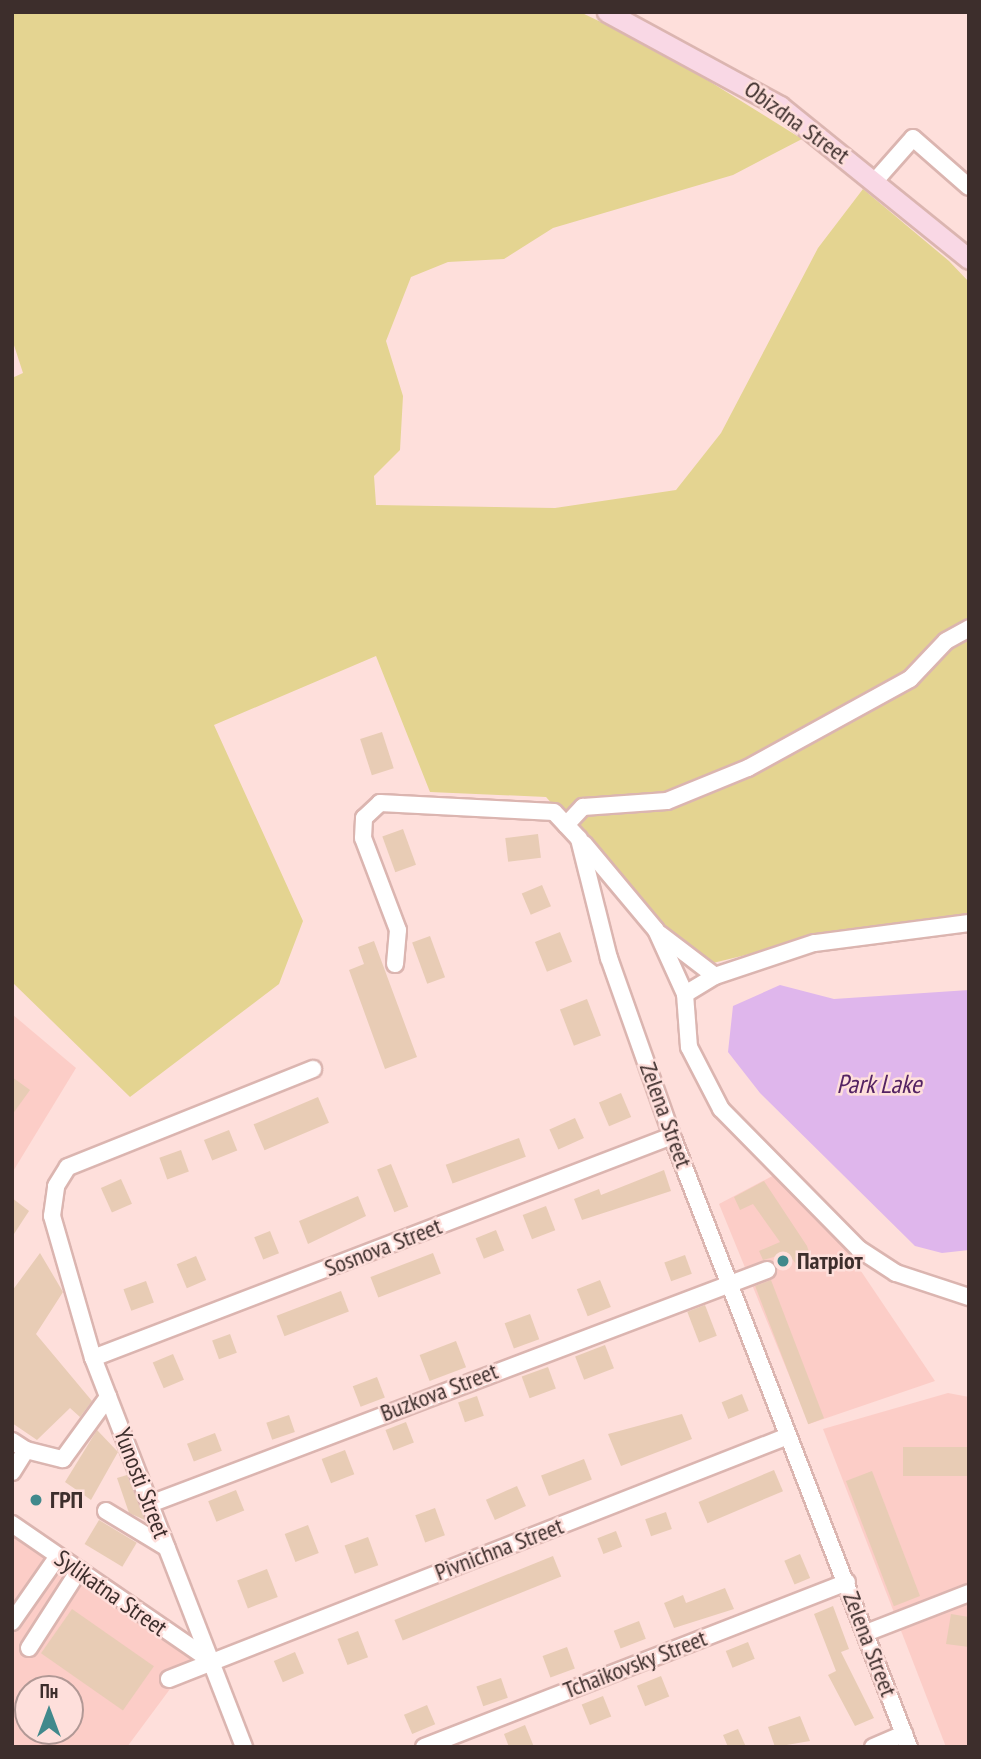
<!DOCTYPE html>
<html>
<head>
<meta charset="utf-8">
<style>
  body { margin:0 }
  #map { position:relative; width:981px; height:1759px; overflow:hidden; background:#fedfdb; font-family:"PT Sans Narrow",sans-serif }
  div>[style] { position:absolute }
  .built>* { inset:0; background:#fccdc7 }
  .green>* { inset:0; background:#e4d491 }
  .water>* { inset:0; background:#dfb6ec }
  .building>* { inset:0; background:#e8ccb5; transform-origin:0 0 }
  .roads { filter:drop-shadow(2px 0 #dbb5b0) drop-shadow(-2px 0 #dbb5b0) drop-shadow(0 2px #dbb5b0) drop-shadow(0 -2px #dbb5b0) }
  .minor>* { height:16px; margin:-8px; padding:0 8px; transform-origin:8px; border-radius:8px; background:#fff }
  .major>* { height:19px; margin:-9.5px; padding:0 9.5px; transform-origin:9.5px; border-radius:9.5px; background:#f9d8e5 }
  .dots>* { width:19px; height:19px; translate:-50% -50%; box-sizing:border-box; border:4px solid #fedfdb; border-radius:50% }
  span { translate:-50% -50%; white-space:nowrap; text-align:center; line-height:1.15; -webkit-text-stroke:5px #fedfdb; paint-order:stroke }
  .street-label { font-size:24px; color:#3d2e2c }
  .poi-label { font-size:24px; color:#3d2e2c; font-weight:700 }
  .left { translate:0 -50%; text-align:left }
  .water-label { font-size:26px; color:#542363; font-style:italic }
  .frame { position:absolute; inset:0; border:14px solid #3d2e2c; pointer-events:none }
  .north { position:absolute; left:14px; top:1675px; width:70px; height:70px; box-sizing:border-box; background:#fedfdb; border:2px solid #b19895; border-radius:50%; rotate:0deg; font-size:19px; font-weight:700; line-height:28px; text-align:center; color:#3d2e2c }
  .north::after { content:''; display:block; margin:auto; width:24px; height:32px; background:#41898c; clip-path:polygon(50% 0,100% 100%,50% 72%,0 100%) }
</style>
</head>
<body>
<div id="map">
  <div class="built">
    <div style="clip-path:polygon(12px 1014px,76px 1068px,12px 1173px)"></div>
    <div style="clip-path:polygon(778px 1173px,838px 1237px,935px 1381px,809px 1424px,719px 1204px)"></div>
    <div style="clip-path:polygon(948px 1393px,969px 1397px,969px 1747px,946px 1747px,823px 1429px)"></div>
    <div style="clip-path:polygon(evenodd,12px 1533px,193px 1658px,127px 1747px,12px 1747px,12px 1533px,28px 1689px,70px 1689px,70px 1731px,28px 1731px,28px 1689px)"></div>
  </div>
  <div class="green">
    <div style="clip-path:polygon(12px 12px,580px 12px,659px 50px,802px 139px,733px 175px,553px 228px,504px 259px,448px 262px,411px 277px,386px 341px,403px 396px,400px 450px,374px 476px,376px 505px,555px 508px,676px 490px,721px 433px,818px 248px,863px 189px,949px 261px,969px 282px,969px 914px,820px 937px,713px 963px,675px 941px,546px 797px,430px 792px,376px 656px,214px 725px,303px 921px,279px 984px,130px 1097px,12px 982px,12px 378px,23px 373px,12px 339px)"></div>
  </div>
  <div class="water">
    <div style="clip-path:polygon(780px 985px,834px 999px,969px 990px,969px 1250px,942px 1253px,915px 1246px,760px 1093px,728px 1052px,733px 1006px)"></div>
  </div>
  <div class="building">
    <div style="left:382px;top:732px;width:38px;height:23px;rotate:72deg"></div>
    <div style="left:403px;top:829px;width:38px;height:22px;rotate:70deg"></div>
    <div style="left:538px;top:834px;width:24px;height:33px;rotate:83deg"></div>
    <div style="left:542px;top:885px;width:23px;height:22px;rotate:67deg"></div>
    <div style="left:560px;top:932px;width:32px;height:27px;rotate:68deg"></div>
    <div style="left:430px;top:936px;width:44px;height:19px;rotate:70deg"></div>
    <div style="clip-path:polygon(374px 941px,417px 1057px,385px 1069px,349px 970px,364px 964px,358px 947px)"></div>
    <div style="left:587px;top:999px;width:39px;height:29px;rotate:69deg"></div>
    <div style="clip-path:polygon(12px 1077px,30px 1090px,12px 1115px)"></div>
    <div style="left:621px;top:1093px;width:26px;height:24px;rotate:67deg"></div>
    <div style="left:318px;top:1097px;width:28px;height:70px;rotate:67deg"></div>
    <div style="left:575px;top:1118px;width:22px;height:28px;rotate:66deg"></div>
    <div style="left:229px;top:1130px;width:22px;height:27px;rotate:68deg"></div>
    <div style="left:519px;top:1138px;width:20px;height:78px;rotate:70deg"></div>
    <div style="left:181px;top:1150px;width:23px;height:23px;rotate:70deg"></div>
    <div style="left:391px;top:1164px;width:46px;height:15px;rotate:68deg"></div>
    <div style="clip-path:polygon(664px 1170px,671px 1191px,582px 1220px,574px 1199px,599px 1189px,601px 1195px)"></div>
    <div style="left:121px;top:1179px;width:27px;height:22px;rotate:66deg"></div>
    <div style="clip-path:polygon(764px 1181px,807px 1246px,813px 1264px,801px 1271px,788px 1253px,763px 1260px,759px 1251px,780px 1242px,753px 1204px,740px 1210px,734px 1197px)"></div>
    <div style="clip-path:polygon(358px 1196px,366px 1216px,308px 1244px,299px 1221px)"></div>
    <div style="clip-path:polygon(12px 1198px,29px 1211px,12px 1237px)"></div>
    <div style="left:546px;top:1206px;width:26px;height:25px;rotate:69deg"></div>
    <div style="left:496px;top:1230px;width:22px;height:22px;rotate:68deg"></div>
    <div style="left:270px;top:1231px;width:24px;height:17px;rotate:68deg"></div>
    <div style="clip-path:polygon(40px 1253px,63px 1292px,36px 1334px,92px 1401px,80px 1417px,70px 1408px,37px 1440px,12px 1423px,12px 1291px)"></div>
    <div style="left:433px;top:1253px;width:22px;height:67px;rotate:69deg"></div>
    <div style="left:685px;top:1255px;width:20px;height:22px;rotate:70deg"></div>
    <div style="left:196px;top:1256px;width:26px;height:21px;rotate:67deg"></div>
    <div style="left:600px;top:1280px;width:29px;height:25px;rotate:68deg"></div>
    <div style="left:771px;top:1280px;width:148px;height:17px;rotate:69deg"></div>
    <div style="left:146px;top:1281px;width:23px;height:24px;rotate:70deg"></div>
    <div style="left:341px;top:1291px;width:22px;height:69px;rotate:69deg"></div>
    <div style="left:705px;top:1305px;width:33px;height:19px;rotate:69deg"></div>
    <div style="left:530px;top:1314px;width:27px;height:27px;rotate:70deg"></div>
    <div style="left:230px;top:1334px;width:20px;height:19px;rotate:70deg"></div>
    <div style="left:456px;top:1341px;width:28px;height:39px;rotate:69deg"></div>
    <div style="left:605px;top:1345px;width:25px;height:32px;rotate:69deg"></div>
    <div style="left:173px;top:1354px;width:28px;height:22px;rotate:67deg"></div>
    <div style="left:548px;top:1367px;width:23px;height:28px;rotate:70deg"></div>
    <div style="left:377px;top:1377px;width:22px;height:26px;rotate:69deg"></div>
    <div style="left:742px;top:1394px;width:18px;height:22px;rotate:68deg"></div>
    <div style="left:477px;top:1396px;width:21px;height:20px;rotate:71deg"></div>
    <div style="clip-path:polygon(682px 1414px,692px 1439px,621px 1466px,608px 1434px)"></div>
    <div style="left:289px;top:1415px;width:18px;height:24px;rotate:71deg"></div>
    <div style="left:406px;top:1422px;width:22px;height:22px;rotate:69deg"></div>
    <div style="clip-path:polygon(97px 1430px,118px 1452px,91px 1500px,65px 1482px)"></div>
    <div style="left:215px;top:1433px;width:19px;height:30px;rotate:69deg"></div>
    <div style="left:969px;top:1447px;width:29px;height:66px;rotate:90deg"></div>
    <div style="left:345px;top:1450px;width:26px;height:25px;rotate:69deg"></div>
    <div style="left:584px;top:1459px;width:22px;height:46px;rotate:69deg"></div>
    <div style="left:774px;top:1470px;width:23px;height:82px;rotate:67deg"></div>
    <div style="left:872px;top:1471px;width:134px;height:28px;rotate:69deg"></div>
    <div style="clip-path:polygon(127px 1475px,145px 1520px,129px 1513px,117px 1478px)"></div>
    <div style="left:517px;top:1486px;width:22px;height:34px;rotate:66deg"></div>
    <div style="left:236px;top:1490px;width:22px;height:30px;rotate:68deg"></div>
    <div style="left:435px;top:1508px;width:29px;height:21px;rotate:70deg"></div>
    <div style="left:666px;top:1512px;width:18px;height:22px;rotate:71deg"></div>
    <div style="left:99px;top:1520px;width:44px;height:28px;rotate:31deg"></div>
    <div style="left:308px;top:1525px;width:30px;height:25px;rotate:69deg"></div>
    <div style="left:616px;top:1531px;width:17px;height:20px;rotate:69deg"></div>
    <div style="left:368px;top:1537px;width:30px;height:25px;rotate:70deg"></div>
    <div style="left:800px;top:1554px;width:26px;height:17px;rotate:67deg"></div>
    <div style="left:553px;top:1556px;width:22px;height:171px;rotate:68deg"></div>
    <div style="left:267px;top:1569px;width:30px;height:32px;rotate:69deg"></div>
    <div style="clip-path:polygon(725px 1588px,734px 1609px,674px 1628px,664px 1603px,683px 1595px,686px 1603px)"></div>
    <div style="clip-path:polygon(833px 1606px,849px 1649px,841px 1652px,874px 1718px,855px 1726px,828px 1675px,836px 1671px,814px 1614px)"></div>
    <div style="left:72px;top:1609px;width:100px;height:54px;rotate:35deg"></div>
    <div style="clip-path:polygon(951px 1614px,969px 1617px,969px 1647px,946px 1644px)"></div>
    <div style="left:639px;top:1621px;width:19px;height:27px;rotate:69deg"></div>
    <div style="left:358px;top:1631px;width:28px;height:22px;rotate:69deg"></div>
    <div style="left:748px;top:1642px;width:18px;height:24px;rotate:68deg"></div>
    <div style="left:567px;top:1647px;width:23px;height:26px;rotate:70deg"></div>
    <div style="left:295px;top:1652px;width:23px;height:23px;rotate:67deg"></div>
    <div style="left:661px;top:1676px;width:22px;height:26px;rotate:68deg"></div>
    <div style="left:501px;top:1678px;width:21px;height:26px;rotate:71deg"></div>
    <div style="left:603px;top:1696px;width:22px;height:23px;rotate:68deg"></div>
    <div style="left:427px;top:1705px;width:21px;height:25px;rotate:67deg"></div>
    <div style="clip-path:polygon(800px 1716px,810px 1741px,775px 1747px,768px 1727px)"></div>
    <div style="clip-path:polygon(525px 1725px,534px 1747px,509px 1747px,504px 1734px)"></div>
    <div style="clip-path:polygon(738px 1729px,746px 1747px,728px 1747px,723px 1735px)"></div>
  </div>
  <div class="roads">
    <div class="minor">
      <div style="left:875px;top:181px;width:57px;rotate:-48.5deg"></div>
      <div style="left:913px;top:138px;width:74px;rotate:41.2deg"></div>
      <div style="left:566px;top:825px;width:25px;rotate:-47deg"></div>
      <div style="left:583px;top:807px;width:84px;rotate:-4.1deg"></div>
      <div style="left:667px;top:801px;width:87px;rotate:-22.2deg"></div>
      <div style="left:748px;top:768px;width:185px;rotate:-28.8deg"></div>
      <div style="left:910px;top:679px;width:52px;rotate:-46.5deg"></div>
      <div style="left:946px;top:641px;width:26px;rotate:-29deg"></div>
      <div style="left:584px;top:844px;width:112px;rotate:50.1deg"></div>
      <div style="left:656px;top:930px;width:70px;rotate:65.6deg"></div>
      <div style="left:969px;top:923px;width:156px;rotate:172.6deg"></div>
      <div style="left:814px;top:943px;width:104px;rotate:161.6deg"></div>
      <div style="left:715px;top:976px;width:35px;rotate:149deg"></div>
      <div style="left:685px;top:994px;width:53px;rotate:85.7deg"></div>
      <div style="left:689px;top:1047px;width:70px;rotate:62.7deg"></div>
      <div style="left:721px;top:1109px;width:197px;rotate:45.4deg"></div>
      <div style="left:859px;top:1249px;width:44px;rotate:33deg"></div>
      <div style="left:896px;top:1273px;width:77px;rotate:18.2deg"></div>
      <div style="left:660px;top:934px;width:69px;rotate:37.4deg"></div>
      <div style="left:395px;top:964px;width:34px;rotate:-85deg"></div>
      <div style="left:398px;top:930px;width:98px;rotate:-110.8deg"></div>
      <div style="left:363px;top:838px;width:20px;rotate:-87deg"></div>
      <div style="left:364px;top:818px;width:22px;rotate:-43deg"></div>
      <div style="left:380px;top:803px;width:174px;rotate:3deg"></div>
      <div style="left:554px;top:812px;width:37px;rotate:47deg"></div>
      <div style="left:579px;top:839px;width:123px;rotate:75.9deg"></div>
      <div style="left:609px;top:958px;width:189px;rotate:70.5deg"></div>
      <div style="left:672px;top:1136px;width:655px;rotate:68.8deg"></div>
      <div style="left:93px;top:1358px;width:620px;rotate:-20.98deg"></div>
      <div style="left:12px;top:1441px;width:17px;rotate:33deg"></div>
      <div style="left:26px;top:1450px;width:26px;rotate:122deg"></div>
      <div style="left:26px;top:1450px;width:38px;rotate:14deg"></div>
      <div style="left:63px;top:1459px;width:77px;rotate:-54deg"></div>
      <div style="left:150px;top:1504px;width:660px;rotate:-20.77deg"></div>
      <div style="left:106px;top:1511px;width:71px;rotate:31.2deg"></div>
      <div style="left:12px;top:1524px;width:242px;rotate:34.5deg"></div>
      <div style="left:12px;top:1622px;width:80px;rotate:-55.1deg"></div>
      <div style="left:866px;top:1633px;width:110px;rotate:-21.2deg"></div>
      <div style="left:29px;top:1648px;width:93px;rotate:-57.3deg"></div>
      <div style="left:169px;top:1679px;width:665px;rotate:-21.43deg"></div>
      <div style="left:244px;top:1747px;width:417px;rotate:-111.2deg"></div>
      <div style="left:93px;top:1358px;width:148px;rotate:-106.1deg"></div>
      <div style="left:52px;top:1216px;width:30px;rotate:-82deg"></div>
      <div style="left:56px;top:1186px;width:22px;rotate:-58deg"></div>
      <div style="left:68px;top:1167px;width:264px;rotate:-21.8deg"></div>
      <div style="left:424px;top:1747px;width:454px;rotate:-21.3deg"></div>
      <div style="left:873px;top:1747px;width:34px;rotate:-23deg"></div>
    </div>
    <div class="major">
      <div style="left:607px;top:12px;width:197px;rotate:28.5deg"></div>
      <div style="left:780px;top:106px;width:243px;rotate:39deg"></div>
    </div>
  </div>
  <div class="dots">
    <div style="left:783px;top:1261px;background:#41898c"></div>
    <div style="left:36px;top:1500px;background:#41898c"></div>
  </div>
  <div class="street-label">
    <span style="left:797px;top:122px;rotate:36deg">Obizdna Street</span>
    <span style="left:666px;top:1115px;rotate:70deg">Zelena Street</span>
    <span style="left:383px;top:1247px;rotate:-21deg">Sosnova Street</span>
    <span style="left:439px;top:1392px;rotate:-21deg">Buzkova Street</span>
    <span style="left:142px;top:1483px;rotate:69deg">Yunosti Street</span>
    <span style="left:499px;top:1549px;rotate:-21deg">Pivnichna Street</span>
    <span style="left:111px;top:1593px;rotate:35deg">Sylikatna Street</span>
    <span style="left:870px;top:1644px;rotate:69deg">Zelena Street</span>
    <span style="left:635px;top:1664px;rotate:-21deg">Tchaikovsky Street</span>
  </div>
  <div class="poi-label">
    <span class="left" style="left:797px;top:1261px">Патріот</span>
    <span class="left" style="left:50px;top:1500px">ГРП</span>
  </div>
  <div class="water-label">
    <span style="left:879px;top:1084px">Park Lake</span>
  </div>
  <div class="frame"></div>
  <div class="north">Пн</div>
</div>
</body>
</html>
